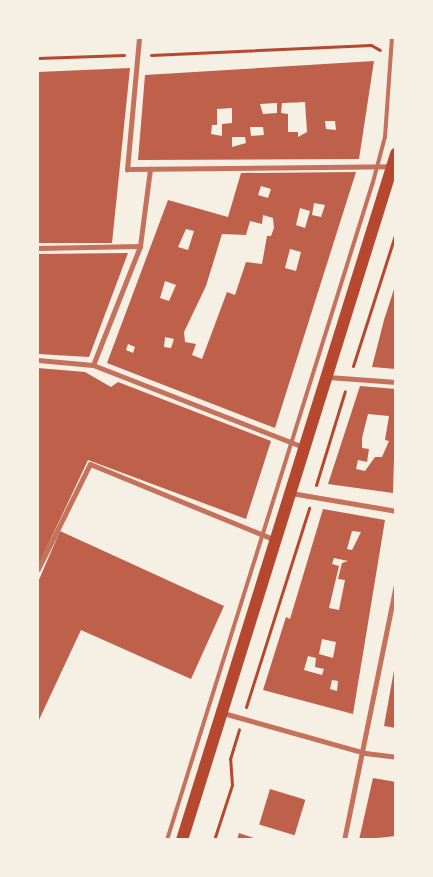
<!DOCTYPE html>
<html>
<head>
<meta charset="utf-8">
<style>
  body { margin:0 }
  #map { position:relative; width:433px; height:877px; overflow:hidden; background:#f6efe4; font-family:"Golos Text",sans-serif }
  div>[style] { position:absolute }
  .building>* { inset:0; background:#bf614a; transform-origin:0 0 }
  .path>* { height:3px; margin:-1.5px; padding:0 1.5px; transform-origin:1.5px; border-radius:1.5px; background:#b5482f }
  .service>* { height:4px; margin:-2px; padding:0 2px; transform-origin:2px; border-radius:2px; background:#c5725c }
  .minor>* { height:5px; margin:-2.5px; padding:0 2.5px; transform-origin:2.5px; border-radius:2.5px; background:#c5725c }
  .primary>* { height:12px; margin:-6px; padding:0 6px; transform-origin:6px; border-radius:6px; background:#b5482f }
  span { translate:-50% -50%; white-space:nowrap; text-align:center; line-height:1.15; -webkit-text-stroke:4px #f6efe4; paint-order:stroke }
  .frame { position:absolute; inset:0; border:39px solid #f6efe4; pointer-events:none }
</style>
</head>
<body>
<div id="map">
  <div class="building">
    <div style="clip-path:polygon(evenodd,374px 61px,359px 159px,138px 160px,145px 75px,374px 61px,305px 102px,307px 132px,298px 137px,298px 132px,288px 132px,288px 114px,281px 113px,282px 103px,305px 102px,374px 61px,277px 103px,277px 113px,263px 114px,260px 104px,277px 103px,374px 61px,232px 108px,232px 123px,222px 124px,222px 136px,211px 134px,212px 125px,217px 125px,217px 109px,232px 108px,374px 61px,325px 121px,335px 121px,336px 130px,326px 129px,325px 121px,374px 61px,250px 127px,263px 127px,264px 135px,251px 136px,250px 127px,374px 61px,232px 137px,245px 137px,246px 143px,232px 147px,232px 137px)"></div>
    <div style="clip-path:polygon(130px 68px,112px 243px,38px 243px,38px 72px)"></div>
    <div style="clip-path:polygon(evenodd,356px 172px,275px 428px,107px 363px,168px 200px,228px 217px,241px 173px,356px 172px,261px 186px,271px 189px,268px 198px,258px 195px,261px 186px,356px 172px,314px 203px,325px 205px,321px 217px,312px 215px,314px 203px,356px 172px,300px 208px,310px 211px,305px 228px,296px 225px,300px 208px,356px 172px,263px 215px,273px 218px,274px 228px,271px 236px,267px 236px,262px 264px,246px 262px,235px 295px,227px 292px,202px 359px,192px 355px,196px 344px,185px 342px,184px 332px,206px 286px,222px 234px,246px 235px,250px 221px,262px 224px,263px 215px,356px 172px,186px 229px,194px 231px,188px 250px,178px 247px,186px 229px,356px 172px,290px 249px,301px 252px,296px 271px,285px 268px,290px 249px,356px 172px,165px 281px,176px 285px,169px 301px,160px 298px,165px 281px,356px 172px,165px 337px,174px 339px,171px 348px,164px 347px,165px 337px,356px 172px,128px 344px,135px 347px,133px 353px,126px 350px,128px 344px)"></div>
    <div style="clip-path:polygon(128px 253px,89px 357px,38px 354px,38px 254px)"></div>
    <div style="clip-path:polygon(396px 283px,396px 369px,372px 367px,384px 320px)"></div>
    <div style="clip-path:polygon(38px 368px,85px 372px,111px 387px,118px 382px,271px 441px,246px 519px,88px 460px,38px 566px)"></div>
    <div style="clip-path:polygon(evenodd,360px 386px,396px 389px,393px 493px,328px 484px,360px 386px,368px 414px,389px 416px,385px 440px,389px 441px,382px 457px,375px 457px,365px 471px,356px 469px,358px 460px,367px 462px,369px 449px,362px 448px,362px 438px,368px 414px)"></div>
    <div style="clip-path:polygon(evenodd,323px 509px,385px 520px,353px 714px,263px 690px,286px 617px,290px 619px,323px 509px,352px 531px,361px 532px,352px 550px,347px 549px,352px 531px,323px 509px,334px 558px,348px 561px,342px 563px,338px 579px,345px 580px,339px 610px,329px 608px,339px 566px,332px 564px,334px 558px,323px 509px,322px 639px,336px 642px,333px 658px,319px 654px,322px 639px,323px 509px,308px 656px,316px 658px,315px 667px,324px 669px,322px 675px,304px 670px,308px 656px,323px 509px,332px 680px,338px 681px,337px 691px,330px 689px,332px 680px)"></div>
    <div style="clip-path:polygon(60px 531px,224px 606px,191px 679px,81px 630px,38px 722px,38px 582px)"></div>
    <div style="clip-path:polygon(396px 659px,396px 728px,384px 726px)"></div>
    <div style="clip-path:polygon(373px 778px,396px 782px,396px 836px,359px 840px)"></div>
    <div style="left:270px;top:789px;width:37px;height:37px;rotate:17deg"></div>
    <div style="clip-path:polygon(239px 833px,257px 839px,257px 840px,237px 840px)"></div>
  </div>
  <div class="path">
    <div style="left:151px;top:55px;width:220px;rotate:-2.6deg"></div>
    <div style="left:371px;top:45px;width:10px;rotate:29deg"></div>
    <div style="left:38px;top:58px;width:86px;rotate:-2deg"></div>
    <div style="left:353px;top:366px;width:141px;rotate:-72.2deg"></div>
    <div style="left:316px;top:485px;width:98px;rotate:-72.9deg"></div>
    <div style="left:246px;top:707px;width:209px;rotate:-72.4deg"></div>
    <div style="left:214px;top:840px;width:58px;rotate:-71.9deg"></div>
    <div style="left:232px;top:785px;width:26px;rotate:-94deg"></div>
    <div style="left:230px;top:759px;width:31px;rotate:-73deg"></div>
  </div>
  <div class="service">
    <div style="left:167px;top:840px;width:689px;rotate:-72.62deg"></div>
    <div style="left:373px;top:182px;width:47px;rotate:-75.1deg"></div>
    <div style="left:385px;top:137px;width:99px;rotate:-86deg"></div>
  </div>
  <div class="minor">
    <div style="left:139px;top:38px;width:132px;rotate:95.2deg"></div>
    <div style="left:127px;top:169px;width:265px;rotate:-0.6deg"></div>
    <div style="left:38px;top:248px;width:102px;rotate:-1.1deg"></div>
    <div style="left:38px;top:360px;width:55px;rotate:5.2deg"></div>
    <div style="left:93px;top:365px;width:225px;rotate:21.3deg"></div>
    <div style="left:93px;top:365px;width:128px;rotate:-68.4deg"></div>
    <div style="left:140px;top:246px;width:78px;rotate:-82.6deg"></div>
    <div style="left:328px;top:377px;width:68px;rotate:4.2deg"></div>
    <div style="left:291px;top:493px;width:107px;rotate:9.7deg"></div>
    <div style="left:38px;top:569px;width:117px;rotate:-63.7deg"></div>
    <div style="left:90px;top:464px;width:200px;rotate:22.3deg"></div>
    <div style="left:223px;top:713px;width:148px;rotate:15.7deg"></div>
    <div style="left:365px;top:753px;width:31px;rotate:7deg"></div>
    <div style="left:344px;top:840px;width:261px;rotate:-78.5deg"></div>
  </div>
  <div class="primary">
    <div style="left:182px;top:840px;width:719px;rotate:-72.67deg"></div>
  </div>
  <div class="frame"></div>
</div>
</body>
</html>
